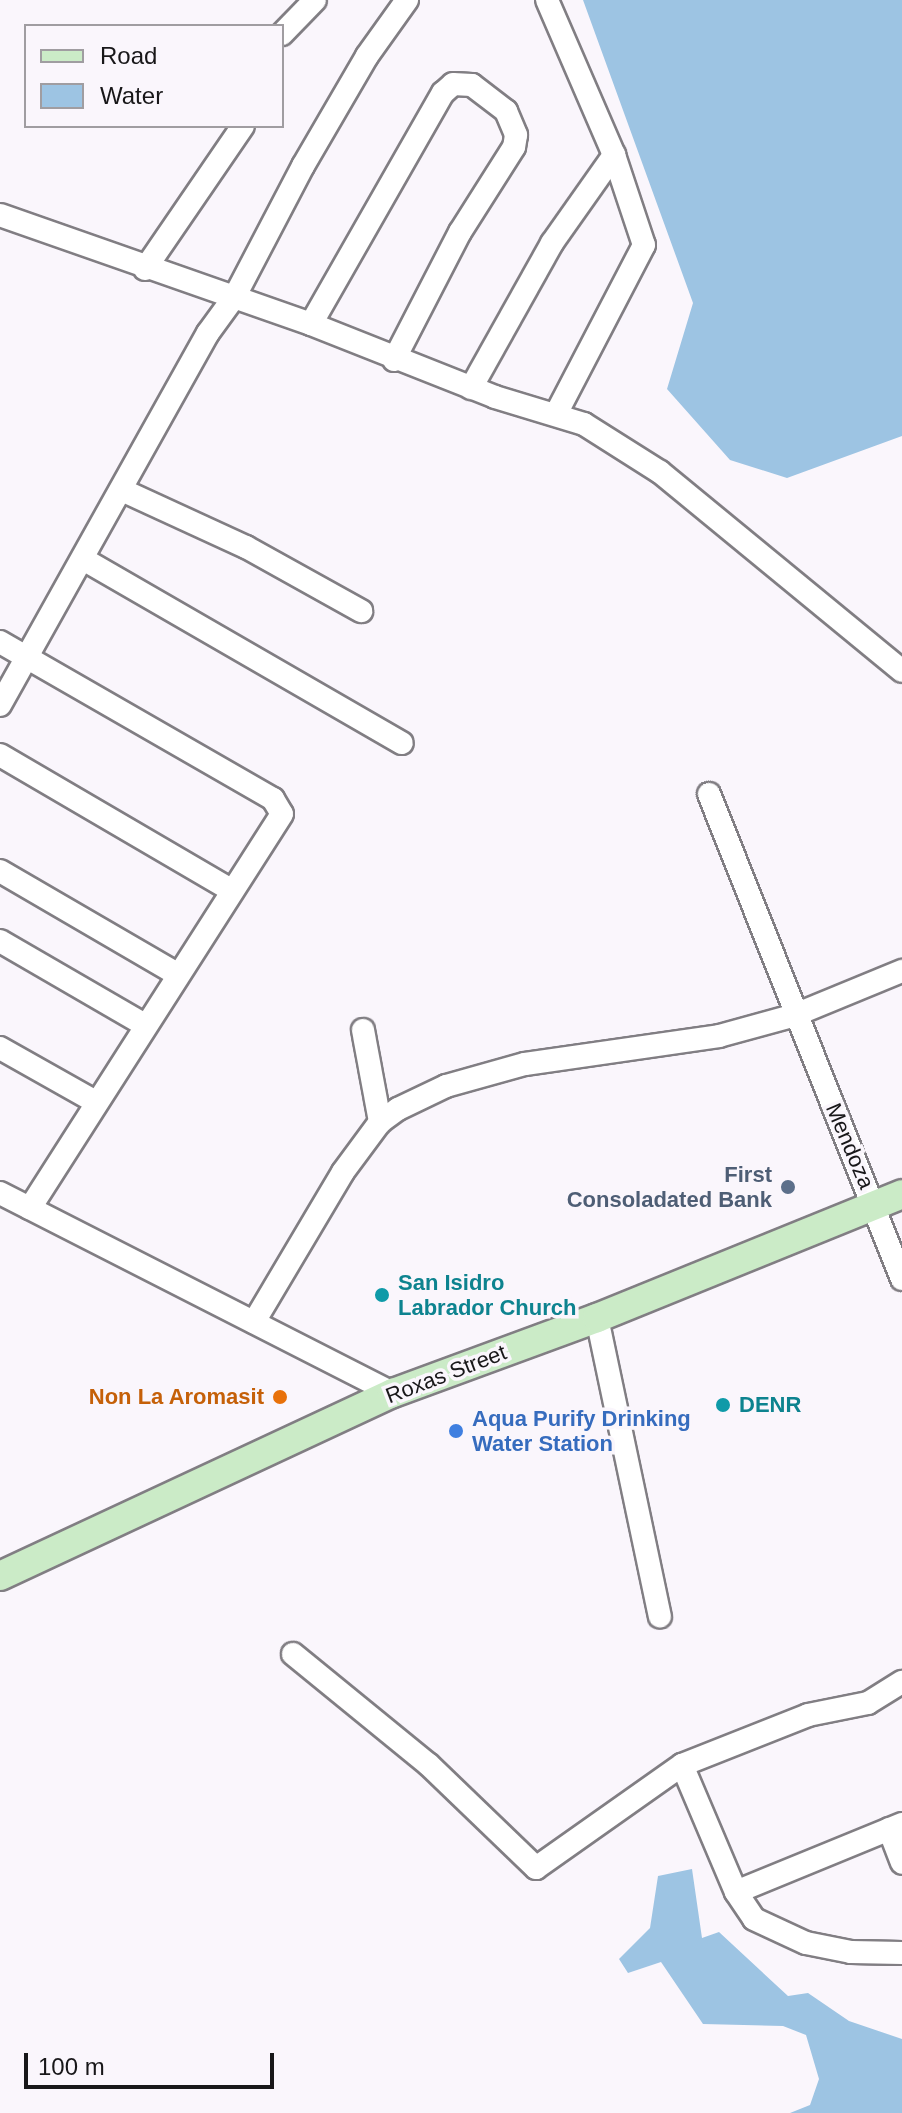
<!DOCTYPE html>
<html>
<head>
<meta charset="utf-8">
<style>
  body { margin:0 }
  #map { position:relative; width:902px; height:2113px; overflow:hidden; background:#faf6fc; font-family:Arial,sans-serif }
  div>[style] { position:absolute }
  .water>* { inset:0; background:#9dc4e3 }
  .roads { filter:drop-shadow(2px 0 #817e83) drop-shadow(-2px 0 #817e83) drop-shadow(0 2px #817e83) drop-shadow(0 -2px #817e83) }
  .minor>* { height:22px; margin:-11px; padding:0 11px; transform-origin:11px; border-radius:11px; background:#fff }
  .major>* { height:28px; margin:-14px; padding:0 14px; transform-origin:14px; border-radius:14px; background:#cbebc7 }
  .dots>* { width:22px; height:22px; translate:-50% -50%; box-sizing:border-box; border:4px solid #faf6fc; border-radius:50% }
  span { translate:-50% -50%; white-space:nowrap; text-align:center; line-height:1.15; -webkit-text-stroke:7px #faf6fc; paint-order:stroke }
  .street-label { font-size:22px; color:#181719 }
  .service-label { font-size:22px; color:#4e5e75; font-weight:700 }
  .right { translate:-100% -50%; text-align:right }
  .culture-label { font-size:22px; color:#0d838f; font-weight:700 }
  .left { translate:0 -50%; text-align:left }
  .food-label { font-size:22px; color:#c56008; font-weight:700 }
  .shop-label { font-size:22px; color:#366cbe; font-weight:700 }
  .legend { position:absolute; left:24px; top:24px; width:260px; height:104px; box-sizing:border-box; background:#faf6fc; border:2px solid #a09da1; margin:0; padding:10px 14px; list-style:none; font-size:24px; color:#181719 }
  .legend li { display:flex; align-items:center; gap:16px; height:40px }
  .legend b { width:40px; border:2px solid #a09da1 }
  .scale { position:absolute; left:24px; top:2053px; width:250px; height:36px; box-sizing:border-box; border:4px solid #181719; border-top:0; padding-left:10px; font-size:24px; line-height:28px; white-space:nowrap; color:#181719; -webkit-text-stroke:6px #faf6fc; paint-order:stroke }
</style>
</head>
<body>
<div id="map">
  <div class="water">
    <div style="clip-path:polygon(583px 0,902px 0,902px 436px,787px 478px,730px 460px,667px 389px,693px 303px)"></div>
    <div style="clip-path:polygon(692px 1869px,702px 1938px,719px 1932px,788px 1996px,808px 1993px,849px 2021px,902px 2039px,902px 2113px,790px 2113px,810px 2105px,819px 2079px,806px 2035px,783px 2026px,703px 2024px,661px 1962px,628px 1973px,619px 1959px,650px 1928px,658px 1876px)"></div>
  </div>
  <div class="roads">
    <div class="minor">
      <div style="left:547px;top:0;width:169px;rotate:66.6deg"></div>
      <div style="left:614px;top:155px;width:95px;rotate:71.6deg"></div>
      <div style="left:644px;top:245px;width:191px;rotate:117.5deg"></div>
      <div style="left:282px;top:34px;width:47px;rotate:-45.9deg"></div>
      <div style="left:0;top:215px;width:330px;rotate:19.3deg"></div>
      <div style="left:311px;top:324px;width:198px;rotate:21.6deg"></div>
      <div style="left:495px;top:397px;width:93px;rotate:16.9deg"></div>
      <div style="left:584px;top:424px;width:90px;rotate:32.3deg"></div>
      <div style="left:660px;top:472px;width:313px;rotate:39.4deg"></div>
      <div style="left:145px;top:269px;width:173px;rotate:-55.6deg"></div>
      <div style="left:311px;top:324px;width:266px;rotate:-60.3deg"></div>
      <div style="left:443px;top:93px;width:13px;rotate:-42deg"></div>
      <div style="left:453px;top:84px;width:19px;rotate:3deg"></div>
      <div style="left:472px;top:85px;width:43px;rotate:37.4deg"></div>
      <div style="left:506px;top:111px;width:26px;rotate:67deg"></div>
      <div style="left:516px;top:135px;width:12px;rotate:99deg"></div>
      <div style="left:514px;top:147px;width:101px;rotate:122.4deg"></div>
      <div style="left:460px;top:232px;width:144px;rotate:117.3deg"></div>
      <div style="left:471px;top:388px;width:166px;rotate:-60.8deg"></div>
      <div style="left:552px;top:243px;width:108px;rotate:-54.8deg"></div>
      <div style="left:122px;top:490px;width:136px;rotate:24.7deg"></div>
      <div style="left:246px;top:547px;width:132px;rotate:29.1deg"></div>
      <div style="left:83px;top:559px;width:368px;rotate:30deg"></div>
      <div style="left:0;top:642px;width:315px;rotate:29.9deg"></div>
      <div style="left:273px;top:799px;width:17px;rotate:59deg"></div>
      <div style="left:282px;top:814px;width:468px;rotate:122.6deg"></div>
      <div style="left:0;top:705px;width:426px;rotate:-60.8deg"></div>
      <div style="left:208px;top:333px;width:46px;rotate:-53.9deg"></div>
      <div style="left:235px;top:296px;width:147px;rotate:-62.4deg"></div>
      <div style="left:303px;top:166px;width:127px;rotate:-59.8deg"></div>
      <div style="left:367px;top:56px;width:69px;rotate:-54.5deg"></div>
      <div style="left:0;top:755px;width:268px;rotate:30.3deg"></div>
      <div style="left:709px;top:794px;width:522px;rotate:68.3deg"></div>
      <div style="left:0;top:871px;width:205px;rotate:30.2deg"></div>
      <div style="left:0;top:941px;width:168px;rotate:30.1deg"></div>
      <div style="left:363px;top:1030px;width:94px;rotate:79.5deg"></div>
      <div style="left:0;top:1048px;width:110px;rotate:29.4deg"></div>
      <div style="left:0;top:1193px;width:441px;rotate:27deg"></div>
      <div style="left:597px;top:1318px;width:305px;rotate:78.1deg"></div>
      <div style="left:254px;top:1322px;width:174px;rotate:-59.3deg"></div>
      <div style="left:343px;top:1172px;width:62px;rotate:-53.5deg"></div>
      <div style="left:380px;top:1122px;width:22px;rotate:-36deg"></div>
      <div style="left:398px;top:1109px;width:53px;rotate:-25.6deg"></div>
      <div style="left:446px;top:1086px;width:82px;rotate:-15.6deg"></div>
      <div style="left:525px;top:1064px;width:196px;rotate:-8.2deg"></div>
      <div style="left:719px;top:1036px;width:79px;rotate:-15.4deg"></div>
      <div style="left:795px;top:1015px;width:116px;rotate:-22.4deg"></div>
      <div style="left:293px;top:1654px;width:174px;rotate:39.2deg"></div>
      <div style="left:428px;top:1764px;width:150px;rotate:43.9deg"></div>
      <div style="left:536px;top:1868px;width:179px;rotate:-35.2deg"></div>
      <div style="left:682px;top:1765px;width:136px;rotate:-21.6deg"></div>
      <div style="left:808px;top:1715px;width:61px;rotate:-11.3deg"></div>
      <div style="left:868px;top:1703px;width:40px;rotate:-32deg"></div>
      <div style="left:682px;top:1765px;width:138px;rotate:67deg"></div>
      <div style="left:736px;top:1892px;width:32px;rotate:56deg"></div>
      <div style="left:754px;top:1919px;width:57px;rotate:24.8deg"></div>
      <div style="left:806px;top:1943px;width:46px;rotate:11.3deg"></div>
      <div style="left:851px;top:1952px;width:51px;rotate:1.1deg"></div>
      <div style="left:889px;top:1829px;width:36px;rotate:69deg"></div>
      <div style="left:736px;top:1892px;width:179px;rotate:-22.3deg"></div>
    </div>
    <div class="major">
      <div style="left:0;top:1576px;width:434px;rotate:-25deg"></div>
      <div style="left:393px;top:1393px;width:217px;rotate:-20.2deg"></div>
      <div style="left:597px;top:1318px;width:329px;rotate:-22.1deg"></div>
    </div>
  </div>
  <div class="dots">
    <div style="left:788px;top:1187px;background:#5c6f8a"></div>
    <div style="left:382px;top:1295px;background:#0f9aa8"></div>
    <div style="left:280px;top:1397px;background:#e8710a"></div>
    <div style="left:723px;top:1405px;background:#0f9aa8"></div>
    <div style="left:456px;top:1431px;background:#3f7fe0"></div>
  </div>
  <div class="street-label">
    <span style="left:850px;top:1146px;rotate:67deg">Mendoza</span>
    <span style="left:446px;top:1374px;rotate:-21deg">Roxas Street</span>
  </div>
  <div class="service-label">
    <span class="right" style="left:772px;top:1187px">First<br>Consoladated Bank</span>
  </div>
  <div class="culture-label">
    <span class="left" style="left:398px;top:1295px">San Isidro<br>Labrador Church</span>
    <span class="left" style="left:739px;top:1405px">DENR</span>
  </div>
  <div class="food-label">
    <span class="right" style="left:264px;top:1397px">Non La Aromasit</span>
  </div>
  <div class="shop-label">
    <span class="left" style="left:472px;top:1431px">Aqua Purify Drinking<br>Water Station</span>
  </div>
  <ul class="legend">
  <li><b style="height:10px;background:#cbebc7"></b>Road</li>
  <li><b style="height:22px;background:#9dc4e3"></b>Water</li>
  </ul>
  <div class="scale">100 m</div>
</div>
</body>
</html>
